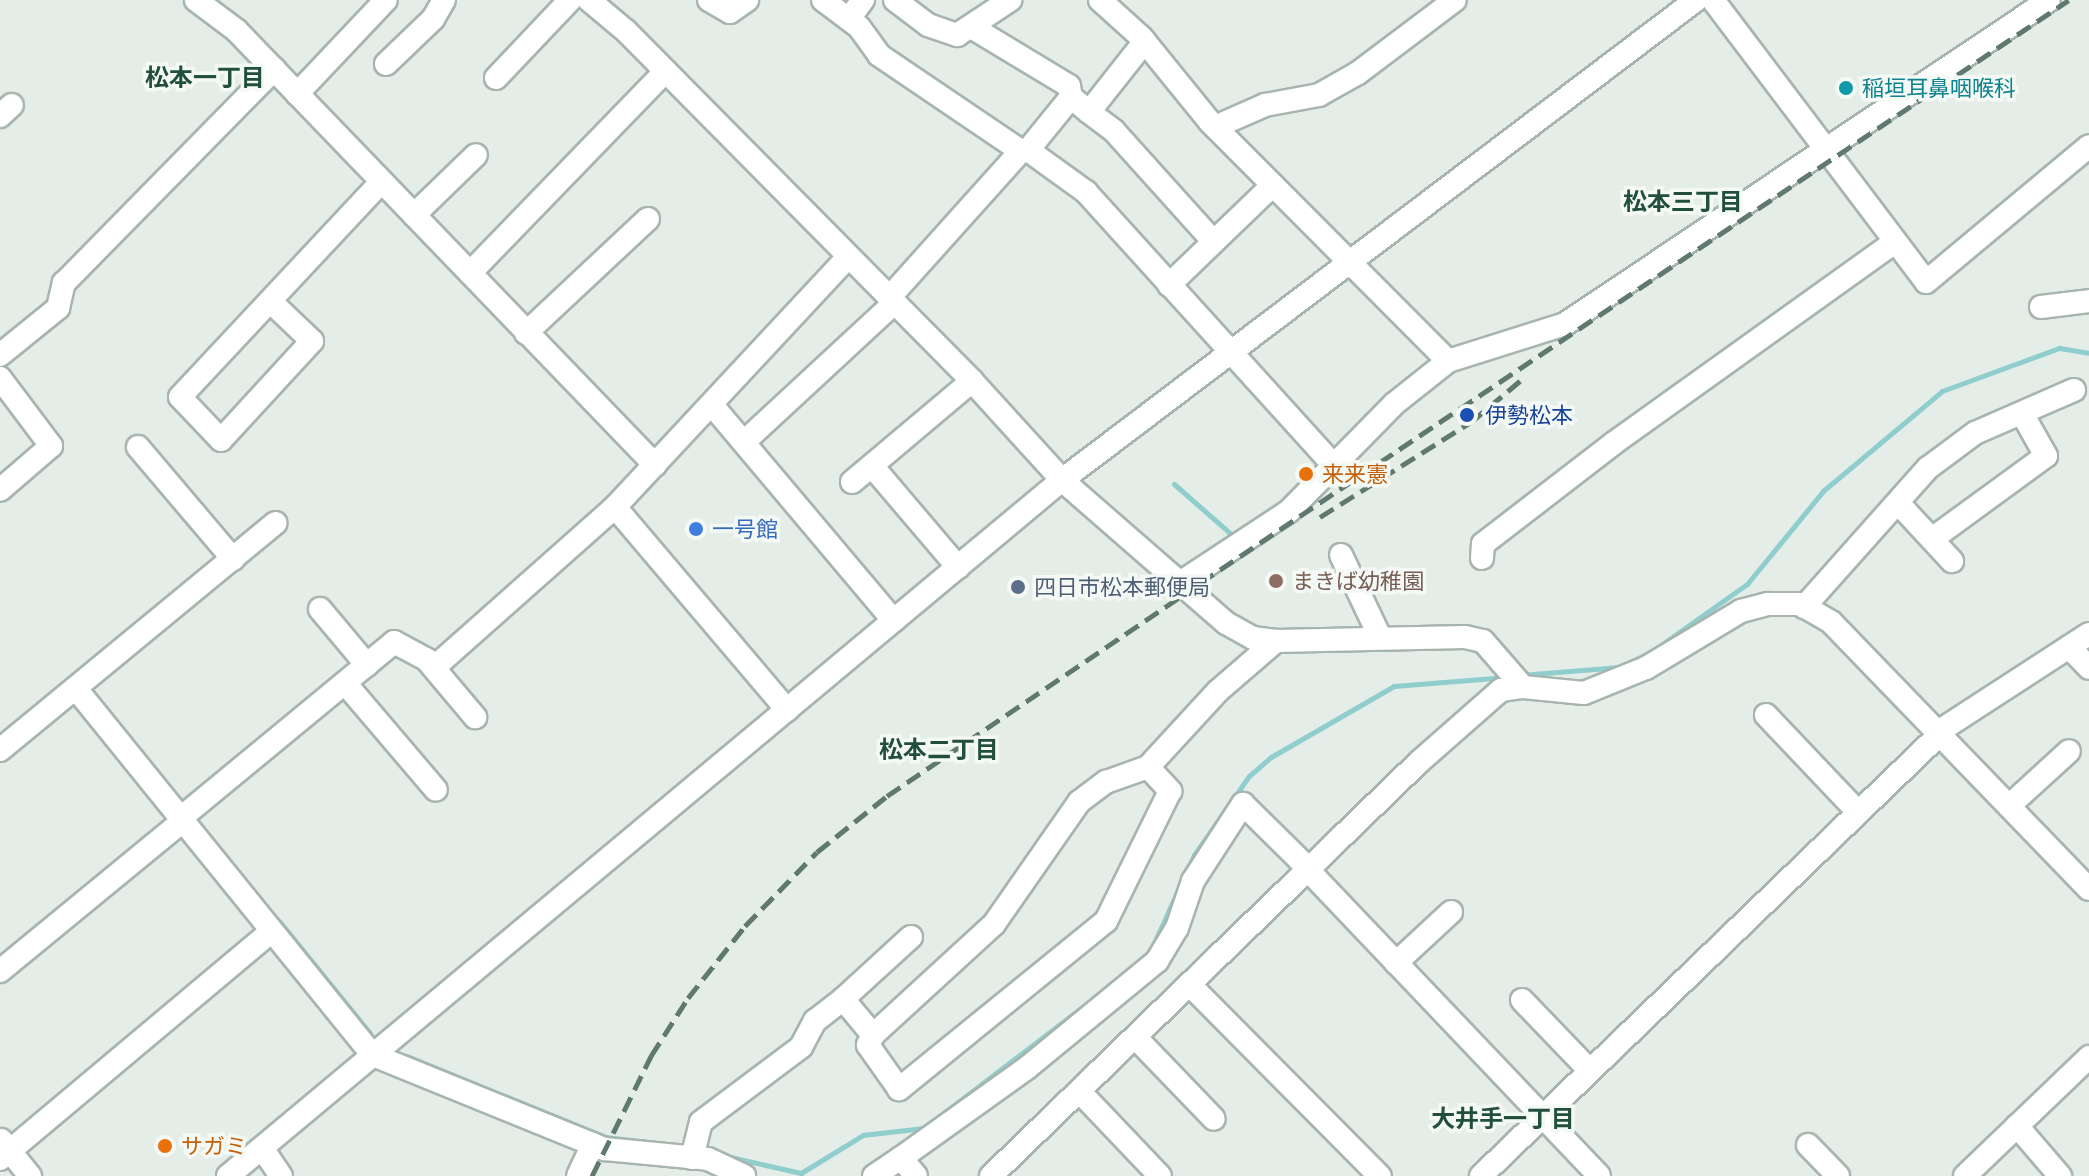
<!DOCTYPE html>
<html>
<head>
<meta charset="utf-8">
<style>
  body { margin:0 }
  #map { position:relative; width:2089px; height:1176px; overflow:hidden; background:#e4ede8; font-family:"Open Sans","Noto Sans JP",sans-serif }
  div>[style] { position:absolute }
  .stream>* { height:5px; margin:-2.5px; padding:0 2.5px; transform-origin:2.5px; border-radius:2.5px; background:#90cece }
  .roads { filter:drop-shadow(2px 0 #a7b5ae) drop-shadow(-2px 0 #a7b5ae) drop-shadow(0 2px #a7b5ae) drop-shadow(0 -2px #a7b5ae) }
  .minor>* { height:22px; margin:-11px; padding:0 11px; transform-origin:11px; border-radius:11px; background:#fff }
  .rail>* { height:5px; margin-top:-2.5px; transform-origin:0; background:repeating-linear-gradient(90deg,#5f796e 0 16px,transparent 0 24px) }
  .dots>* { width:22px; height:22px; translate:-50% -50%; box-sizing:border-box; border:4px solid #f5f9f6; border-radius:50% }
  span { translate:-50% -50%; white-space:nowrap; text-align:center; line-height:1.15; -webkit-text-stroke:7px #f5f9f6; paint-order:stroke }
  .culture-label { font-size:22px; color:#0d838f }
  .left { translate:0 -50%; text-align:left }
  .transit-label { font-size:22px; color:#164399 }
  .food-label { font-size:22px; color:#c56008 }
  .shop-label { font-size:22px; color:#366cbe }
  .education-label { font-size:22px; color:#785e54 }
  .service-label { font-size:22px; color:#4e5e75 }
  .neighbourhood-label { font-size:24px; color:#214f3c; font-weight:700 }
</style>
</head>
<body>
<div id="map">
  <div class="stream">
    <div style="left:1174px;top:484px;width:76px;rotate:41.3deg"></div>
    <div style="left:1521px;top:675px;width:99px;rotate:-4.6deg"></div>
    <div style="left:1620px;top:667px;width:34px;rotate:-26deg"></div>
    <div style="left:1651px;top:652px;width:118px;rotate:-35.3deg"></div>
    <div style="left:1747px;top:584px;width:120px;rotate:-50.7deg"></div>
    <div style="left:1823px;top:491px;width:155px;rotate:-40deg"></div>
    <div style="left:1942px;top:391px;width:125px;rotate:-20.2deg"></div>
    <div style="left:2059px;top:348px;width:30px;rotate:9deg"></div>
    <div style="left:280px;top:922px;width:143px;rotate:51deg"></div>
    <div style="left:1149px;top:954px;width:109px;rotate:-65.6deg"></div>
    <div style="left:1194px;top:855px;width:96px;rotate:-55.2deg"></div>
    <div style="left:1249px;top:776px;width:29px;rotate:-41deg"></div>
    <div style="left:1271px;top:757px;width:142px;rotate:-30deg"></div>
    <div style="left:1394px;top:686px;width:113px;rotate:-4.6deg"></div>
    <div style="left:407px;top:1056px;width:214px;rotate:22.2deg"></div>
    <div style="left:605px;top:1137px;width:53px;rotate:6.5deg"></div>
    <div style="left:726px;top:1156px;width:77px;rotate:12.8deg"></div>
    <div style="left:801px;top:1173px;width:73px;rotate:-31.5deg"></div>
    <div style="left:863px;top:1135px;width:61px;rotate:-6.5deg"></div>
    <div style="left:924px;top:1128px;width:247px;rotate:-37.4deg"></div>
  </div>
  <div class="roads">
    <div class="minor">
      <div style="left:196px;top:0;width:50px;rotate:36.9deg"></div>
      <div style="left:236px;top:30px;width:604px;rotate:46.07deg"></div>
      <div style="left:589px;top:0;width:48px;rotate:40deg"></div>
      <div style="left:626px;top:31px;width:492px;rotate:45.3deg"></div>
      <div style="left:972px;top:381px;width:134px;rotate:47.7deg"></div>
      <div style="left:1062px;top:480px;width:218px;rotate:41.1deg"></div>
      <div style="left:1226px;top:623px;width:31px;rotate:29deg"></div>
      <div style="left:1253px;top:638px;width:23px;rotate:7deg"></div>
      <div style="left:1276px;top:641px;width:189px;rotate:-1.2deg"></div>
      <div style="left:1465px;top:637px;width:18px;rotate:13deg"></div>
      <div style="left:1483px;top:641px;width:61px;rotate:49deg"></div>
      <div style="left:1523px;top:687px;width:61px;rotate:5.6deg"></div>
      <div style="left:1584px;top:693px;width:67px;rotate:-22deg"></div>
      <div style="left:1646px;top:668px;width:111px;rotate:-31deg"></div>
      <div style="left:1741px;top:611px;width:28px;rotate:-15deg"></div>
      <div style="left:1768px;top:604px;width:32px"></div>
      <div style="left:1800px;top:604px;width:36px;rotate:30deg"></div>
      <div style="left:1831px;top:622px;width:371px;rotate:46deg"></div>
      <div style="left:709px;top:0;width:24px;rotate:30deg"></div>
      <div style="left:730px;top:12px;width:21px;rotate:-35deg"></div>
      <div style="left:823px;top:0;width:45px;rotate:36.9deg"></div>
      <div style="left:859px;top:27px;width:34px;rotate:54deg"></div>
      <div style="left:879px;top:55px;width:171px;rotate:34.1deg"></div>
      <div style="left:1021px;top:151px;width:7px;rotate:-8deg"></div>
      <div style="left:1028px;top:150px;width:72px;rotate:35.9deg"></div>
      <div style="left:1086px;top:192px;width:366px;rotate:47.8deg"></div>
      <div style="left:895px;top:0;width:41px;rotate:37.1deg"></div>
      <div style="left:928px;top:25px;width:31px;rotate:19deg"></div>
      <div style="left:957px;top:35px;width:64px;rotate:-33.4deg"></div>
      <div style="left:1100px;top:0;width:55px;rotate:42.1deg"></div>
      <div style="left:1141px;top:37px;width:109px;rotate:50.9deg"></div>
      <div style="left:1210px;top:122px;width:337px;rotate:45.1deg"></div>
      <div style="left:1713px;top:0;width:353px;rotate:52.9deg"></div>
      <div style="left:1926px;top:282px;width:212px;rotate:-39.8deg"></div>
      <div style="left:849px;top:19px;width:24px;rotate:-54deg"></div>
      <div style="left:973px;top:28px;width:112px;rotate:31.1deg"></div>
      <div style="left:1069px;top:86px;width:11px;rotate:80deg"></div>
      <div style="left:386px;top:64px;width:65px;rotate:-43.8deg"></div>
      <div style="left:433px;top:19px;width:22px;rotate:-60deg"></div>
      <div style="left:496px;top:78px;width:108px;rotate:-46.5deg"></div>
      <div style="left:297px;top:94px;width:129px;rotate:-46.6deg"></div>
      <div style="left:1089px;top:112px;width:31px;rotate:37deg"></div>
      <div style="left:1114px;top:131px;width:148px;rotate:48deg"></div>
      <div style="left:0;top:116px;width:16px;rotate:-43deg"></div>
      <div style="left:1215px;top:127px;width:55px;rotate:-23.7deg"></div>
      <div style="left:1265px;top:105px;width:55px;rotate:-10.5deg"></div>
      <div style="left:1319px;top:95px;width:45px;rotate:-29.4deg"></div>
      <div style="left:1358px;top:73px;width:121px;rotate:-37deg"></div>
      <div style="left:1028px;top:150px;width:68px;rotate:-50.9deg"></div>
      <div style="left:1071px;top:97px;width:23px;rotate:40deg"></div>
      <div style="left:1089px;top:112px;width:90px;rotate:-51.7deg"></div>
      <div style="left:414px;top:215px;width:86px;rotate:-44.1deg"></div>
      <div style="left:470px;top:273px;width:281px;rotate:-45.9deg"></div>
      <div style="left:1169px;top:285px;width:144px;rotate:-43.9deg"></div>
      <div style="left:889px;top:298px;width:198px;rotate:-48.1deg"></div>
      <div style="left:270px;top:301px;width:58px;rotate:43.6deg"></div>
      <div style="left:312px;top:341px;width:134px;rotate:132.6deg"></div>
      <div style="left:221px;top:440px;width:59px;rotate:-133.6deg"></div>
      <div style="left:180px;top:397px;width:294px;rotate:-46.9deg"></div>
      <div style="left:2041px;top:307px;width:48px;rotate:-7.1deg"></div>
      <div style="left:526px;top:333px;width:167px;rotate:-43.1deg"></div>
      <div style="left:0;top:355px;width:75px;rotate:-39deg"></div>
      <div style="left:58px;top:308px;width:26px;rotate:-77deg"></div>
      <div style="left:64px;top:283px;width:300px;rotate:-45.5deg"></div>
      <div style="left:0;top:378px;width:85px;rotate:53.1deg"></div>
      <div style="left:51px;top:446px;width:67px;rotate:139.2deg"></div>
      <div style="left:712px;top:405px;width:282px;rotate:49.9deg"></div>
      <div style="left:744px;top:442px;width:205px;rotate:-42.8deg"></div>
      <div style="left:138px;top:447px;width:147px;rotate:49.7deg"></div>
      <div style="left:872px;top:466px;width:133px;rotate:49.6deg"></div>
      <div style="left:852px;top:482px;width:157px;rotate:-40.1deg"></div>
      <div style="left:1899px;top:504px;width:78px;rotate:47.1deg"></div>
      <div style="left:615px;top:507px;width:266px;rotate:49.7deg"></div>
      <div style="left:1932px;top:539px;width:141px;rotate:-36.1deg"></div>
      <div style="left:2046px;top:456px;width:47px;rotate:-119.3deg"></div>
      <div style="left:1341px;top:555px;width:91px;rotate:64.6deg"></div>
      <div style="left:1482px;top:558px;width:14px;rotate:-86deg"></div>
      <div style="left:1483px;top:544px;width:165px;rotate:-37.6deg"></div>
      <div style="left:1614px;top:443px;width:345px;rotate:-35.6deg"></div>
      <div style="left:1180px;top:583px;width:131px;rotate:-33.4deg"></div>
      <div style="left:1289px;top:511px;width:150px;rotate:-45.5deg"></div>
      <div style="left:1394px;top:404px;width:69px;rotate:-38.5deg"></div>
      <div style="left:1448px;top:361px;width:123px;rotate:-17.5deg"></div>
      <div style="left:1565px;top:324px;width:582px;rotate:-33.8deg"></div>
      <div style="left:1804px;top:607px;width:186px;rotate:-48.3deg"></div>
      <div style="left:1928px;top:468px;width:59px;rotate:-36.7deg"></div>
      <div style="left:1975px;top:433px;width:108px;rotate:-23.5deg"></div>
      <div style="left:320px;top:609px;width:73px;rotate:50deg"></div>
      <div style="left:2069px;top:647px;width:29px;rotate:46deg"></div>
      <div style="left:427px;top:660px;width:75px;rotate:49.9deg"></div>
      <div style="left:345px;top:683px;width:140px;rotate:49.6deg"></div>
      <div style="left:77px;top:690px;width:470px;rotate:51deg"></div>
      <div style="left:373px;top:1055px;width:250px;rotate:22.1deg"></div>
      <div style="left:605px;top:1149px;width:103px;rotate:5.5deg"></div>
      <div style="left:708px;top:1159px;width:40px;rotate:25deg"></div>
      <div style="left:1766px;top:715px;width:134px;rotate:46.5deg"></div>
      <div style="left:1938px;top:732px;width:180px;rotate:-33deg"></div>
      <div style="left:0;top:750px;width:357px;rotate:-39.5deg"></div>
      <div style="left:1148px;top:767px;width:33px;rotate:47deg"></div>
      <div style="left:1170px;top:791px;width:145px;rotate:116.2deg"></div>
      <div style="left:1106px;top:921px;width:267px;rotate:140.9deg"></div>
      <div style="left:899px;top:1089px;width:54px;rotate:-125.2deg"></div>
      <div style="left:868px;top:1045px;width:11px;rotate:-63deg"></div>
      <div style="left:873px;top:1035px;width:164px;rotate:-42.5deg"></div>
      <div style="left:994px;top:924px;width:149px;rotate:-55.1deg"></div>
      <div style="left:1079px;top:802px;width:34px;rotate:-37deg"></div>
      <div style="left:1106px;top:782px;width:45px;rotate:-19.7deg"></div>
      <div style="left:1148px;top:767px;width:103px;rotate:-47.4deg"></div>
      <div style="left:1218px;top:691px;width:77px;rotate:-40.8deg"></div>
      <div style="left:2009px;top:806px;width:81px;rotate:-42.5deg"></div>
      <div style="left:182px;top:817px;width:275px;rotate:-39.5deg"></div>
      <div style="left:394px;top:642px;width:49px;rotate:28.1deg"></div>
      <div style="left:437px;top:665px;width:238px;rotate:-41.6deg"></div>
      <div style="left:615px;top:507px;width:342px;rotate:-47deg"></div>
      <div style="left:1308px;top:870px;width:422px;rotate:46.4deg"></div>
      <div style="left:1396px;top:963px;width:75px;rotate:-42.8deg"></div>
      <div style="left:0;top:971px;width:238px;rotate:-39.4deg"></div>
      <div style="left:1191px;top:986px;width:268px;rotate:45.2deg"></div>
      <div style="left:843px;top:999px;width:92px;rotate:-42.4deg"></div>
      <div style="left:1522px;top:1000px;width:98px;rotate:46.2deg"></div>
      <div style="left:1136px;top:1038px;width:112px;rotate:46.1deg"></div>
      <div style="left:1080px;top:1092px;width:116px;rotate:46.4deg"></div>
      <div style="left:2017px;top:1126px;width:66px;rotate:49.3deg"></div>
      <div style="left:1px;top:1140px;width:46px;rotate:51.1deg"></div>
      <div style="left:1808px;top:1145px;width:43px;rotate:45.9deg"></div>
      <div style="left:262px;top:1148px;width:34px;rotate:56deg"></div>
      <div style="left:692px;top:1158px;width:37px;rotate:-76deg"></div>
      <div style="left:701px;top:1122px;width:125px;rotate:-36.9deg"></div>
      <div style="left:801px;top:1047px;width:30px;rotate:-62deg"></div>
      <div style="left:815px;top:1021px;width:36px;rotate:-38deg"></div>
      <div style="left:843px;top:999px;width:47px;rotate:50.2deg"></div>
      <div style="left:901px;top:1158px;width:156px;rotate:-35.6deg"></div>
      <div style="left:1028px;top:1067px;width:167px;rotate:-39.4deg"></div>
      <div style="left:1157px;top:961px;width:39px;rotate:-59deg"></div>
      <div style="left:1177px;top:928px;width:50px;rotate:-71.2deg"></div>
      <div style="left:1193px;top:881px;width:92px;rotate:-57deg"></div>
      <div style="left:1243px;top:804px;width:93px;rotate:44.6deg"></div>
      <div style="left:0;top:1159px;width:354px;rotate:-40deg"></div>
      <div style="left:228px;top:1176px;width:1086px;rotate:-39.85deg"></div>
      <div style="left:1062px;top:480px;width:795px;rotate:-37.13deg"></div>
      <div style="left:578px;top:1176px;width:35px;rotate:-65deg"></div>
      <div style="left:874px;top:1176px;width:32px;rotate:-34deg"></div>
      <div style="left:901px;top:1158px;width:23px;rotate:50deg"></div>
      <div style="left:991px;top:1176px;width:595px;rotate:-44.05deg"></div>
      <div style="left:1419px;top:762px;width:109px;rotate:-41.3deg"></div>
      <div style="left:1501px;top:690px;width:22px;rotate:-8deg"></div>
      <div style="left:1481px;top:1176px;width:637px;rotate:-43.92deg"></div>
      <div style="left:1965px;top:1176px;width:172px;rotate:-43.8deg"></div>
    </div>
  </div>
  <div class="rail">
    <div style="left:1320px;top:517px;width:178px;rotate:-32.2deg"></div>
    <div style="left:1471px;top:422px;width:65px;rotate:-40deg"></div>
    <div style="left:592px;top:1176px;width:134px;rotate:-63.8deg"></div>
    <div style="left:651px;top:1056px;width:69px;rotate:-57.5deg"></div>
    <div style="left:688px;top:998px;width:92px;rotate:-51.6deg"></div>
    <div style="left:745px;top:926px;width:103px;rotate:-45.8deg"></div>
    <div style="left:817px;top:852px;width:90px;rotate:-38.7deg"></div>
    <div style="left:887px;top:796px;width:379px;rotate:-34.2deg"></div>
    <div style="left:1200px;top:583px;width:1046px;rotate:-33.86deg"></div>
  </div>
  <div class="dots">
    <div style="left:1846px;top:88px;background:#0f9aa8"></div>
    <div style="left:1467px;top:415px;background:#1a4fb4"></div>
    <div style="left:1306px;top:474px;background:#e8710a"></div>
    <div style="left:696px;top:529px;background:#3f7fe0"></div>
    <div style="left:1276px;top:581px;background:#8d6e63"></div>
    <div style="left:1018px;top:587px;background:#5c6f8a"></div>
    <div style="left:165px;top:1146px;background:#e8710a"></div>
  </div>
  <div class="culture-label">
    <span class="left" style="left:1862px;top:88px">稲垣耳鼻咽喉科</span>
  </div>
  <div class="transit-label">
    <span class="left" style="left:1485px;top:415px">伊勢松本</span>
  </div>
  <div class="food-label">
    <span class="left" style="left:1322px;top:474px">来来憲</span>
    <span class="left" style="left:181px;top:1146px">サガミ</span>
  </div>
  <div class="shop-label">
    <span class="left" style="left:712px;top:529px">一号館</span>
  </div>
  <div class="education-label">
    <span class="left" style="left:1292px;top:581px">まきば幼稚園</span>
  </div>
  <div class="service-label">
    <span class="left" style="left:1034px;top:587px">四日市松本郵便局</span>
  </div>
  <div class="neighbourhood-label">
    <span style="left:205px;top:77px">松本一丁目</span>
    <span style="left:1683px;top:201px">松本三丁目</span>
    <span style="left:939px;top:749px">松本二丁目</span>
    <span style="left:1503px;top:1118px">大井手一丁目</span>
  </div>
</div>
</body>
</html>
